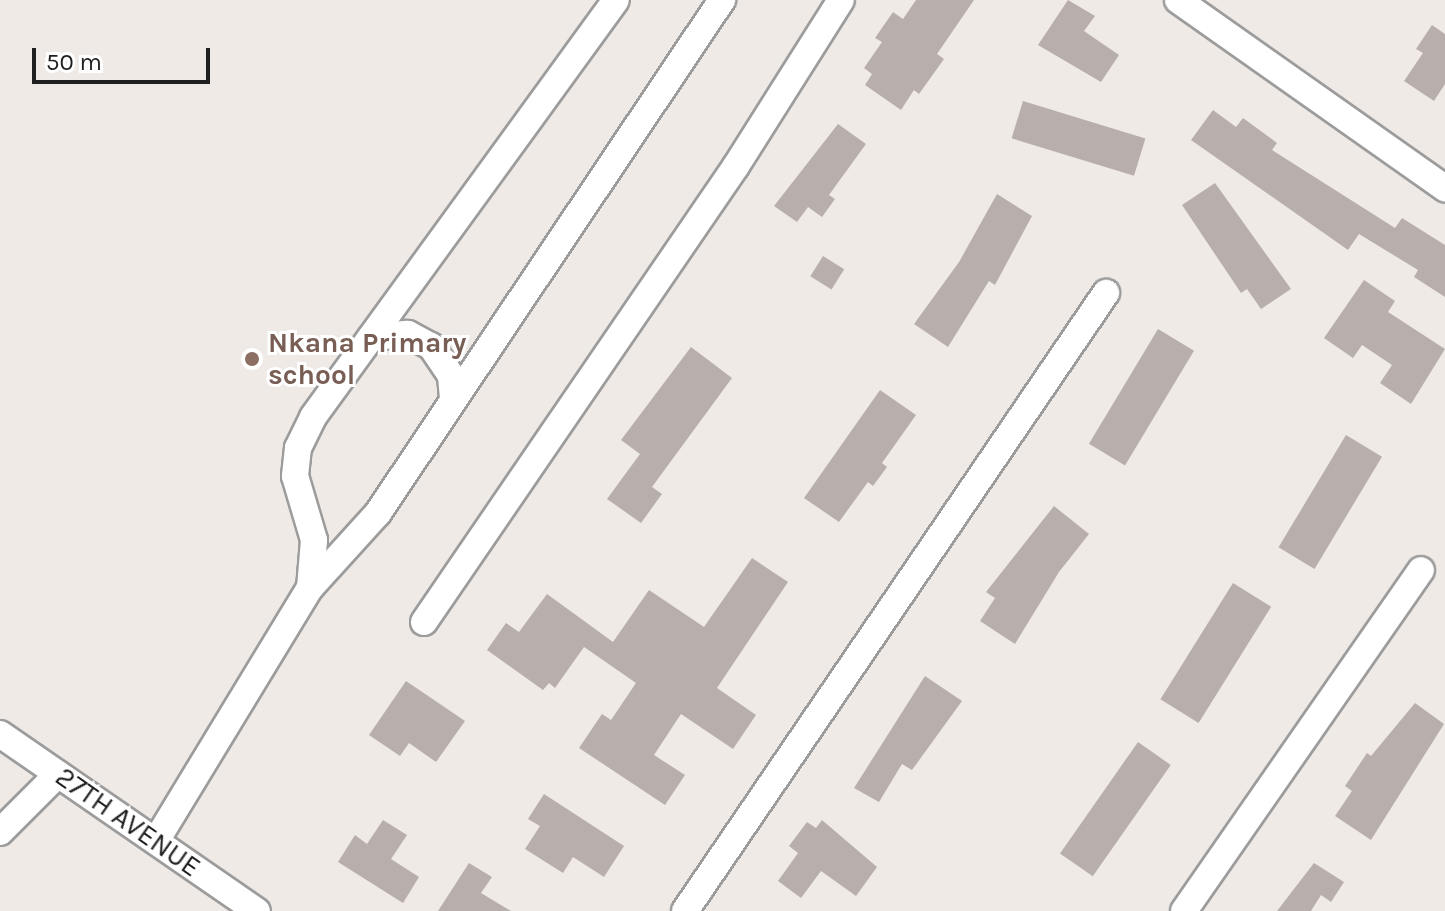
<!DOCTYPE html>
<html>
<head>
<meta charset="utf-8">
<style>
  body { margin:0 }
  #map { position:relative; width:1445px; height:911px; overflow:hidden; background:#efeae6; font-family:Karla,sans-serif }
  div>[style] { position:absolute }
  .building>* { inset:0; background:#b8afac; transform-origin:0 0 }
  .roads { filter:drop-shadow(2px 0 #9c9c9c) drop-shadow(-2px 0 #9c9c9c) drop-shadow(0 2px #9c9c9c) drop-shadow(0 -2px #9c9c9c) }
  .minor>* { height:26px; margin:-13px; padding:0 13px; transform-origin:13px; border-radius:13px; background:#fff }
  .dots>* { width:22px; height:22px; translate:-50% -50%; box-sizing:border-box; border:4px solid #fff; border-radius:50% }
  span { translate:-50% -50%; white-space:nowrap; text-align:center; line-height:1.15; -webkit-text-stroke:6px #fff; paint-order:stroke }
  .education-label { font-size:28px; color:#785e54; font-weight:700 }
  .left { translate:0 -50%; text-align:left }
  .street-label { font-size:28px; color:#1f1f1f }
  .scale { position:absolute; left:32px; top:48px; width:178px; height:36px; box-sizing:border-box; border:4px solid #1f1f1f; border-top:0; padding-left:10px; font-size:24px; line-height:28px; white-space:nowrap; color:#1f1f1f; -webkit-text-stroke:6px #fff; paint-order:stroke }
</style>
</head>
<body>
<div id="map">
  <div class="building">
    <div style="clip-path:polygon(916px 0,974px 0,937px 54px,944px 59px,919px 94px,914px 90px,901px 110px,865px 85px,872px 74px,864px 68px,882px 42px,875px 38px,893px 12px,903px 19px)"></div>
    <div style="clip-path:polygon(1068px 0,1095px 16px,1084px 31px,1119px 55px,1101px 82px,1038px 45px)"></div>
    <div style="clip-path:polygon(1432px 25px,1445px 34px,1445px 84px,1434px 101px,1404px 81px,1423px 53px,1416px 49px)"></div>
    <div style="left:1023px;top:101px;width:128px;height:39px;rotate:17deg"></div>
    <div style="clip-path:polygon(1213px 110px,1236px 127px,1243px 118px,1277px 143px,1272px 150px,1395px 228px,1402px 218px,1445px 245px,1445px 297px,1414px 277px,1418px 270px,1359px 234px,1348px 250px,1191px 140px)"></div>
    <div style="clip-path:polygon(838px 124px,866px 144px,829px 195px,835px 199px,822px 217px,808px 207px,797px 222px,774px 206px)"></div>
    <div style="clip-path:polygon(1215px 183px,1291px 289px,1261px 309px,1247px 289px,1241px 293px,1182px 205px)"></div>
    <div style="clip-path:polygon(997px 194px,1032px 216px,995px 285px,989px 281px,948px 347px,914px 324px,959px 262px)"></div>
    <div style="left:823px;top:256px;width:25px;height:24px;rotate:32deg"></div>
    <div style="clip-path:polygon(1364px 280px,1395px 301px,1388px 312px,1445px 349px,1411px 404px,1380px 383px,1392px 365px,1362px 345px,1353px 358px,1324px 338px)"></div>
    <div style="left:1158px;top:329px;width:42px;height:134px;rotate:31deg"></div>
    <div style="clip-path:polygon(691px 347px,732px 378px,652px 487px,662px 494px,641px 523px,607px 499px,640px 454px,621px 440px)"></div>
    <div style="clip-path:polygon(880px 390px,916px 415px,882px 463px,887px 467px,873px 486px,868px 482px,839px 522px,804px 498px)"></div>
    <div style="left:1346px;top:435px;width:42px;height:131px;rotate:31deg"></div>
    <div style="clip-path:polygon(1054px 506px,1089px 534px,1059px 572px,1015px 644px,980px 621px,995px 598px,986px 592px)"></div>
    <div style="clip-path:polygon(752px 558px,788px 582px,717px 688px,756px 715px,733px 749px,681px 714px,654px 755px,685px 775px,665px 805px,579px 748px,602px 714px,611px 720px,636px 683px,584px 647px,555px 688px,549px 683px,543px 690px,487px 650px,506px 623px,519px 632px,547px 594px,613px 642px,649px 590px,704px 627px)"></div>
    <div style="left:1233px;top:583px;width:45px;height:137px;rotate:32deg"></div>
    <div style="clip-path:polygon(925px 676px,962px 701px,912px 770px,902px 764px,879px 802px,854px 788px)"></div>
    <div style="clip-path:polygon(406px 681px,465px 721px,436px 762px,409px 743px,400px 756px,369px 735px)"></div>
    <div style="clip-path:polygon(1415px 703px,1444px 724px,1371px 840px,1335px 816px,1352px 791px,1345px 786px,1367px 753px,1371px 756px)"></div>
    <div style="left:1138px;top:742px;width:40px;height:136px;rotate:35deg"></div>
    <div style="clip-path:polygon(544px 794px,624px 846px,604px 877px,573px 857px,563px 873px,525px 849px,540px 826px,528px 819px)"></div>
    <div style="clip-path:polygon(383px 820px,407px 835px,391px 859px,419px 877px,403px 903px,338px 862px,355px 835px,367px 844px)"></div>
    <div style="clip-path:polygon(822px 820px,877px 867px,856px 896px,821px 871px,801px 898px,778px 881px,798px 853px,789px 846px,807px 822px,816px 828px)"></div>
    <div style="clip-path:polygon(469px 863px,492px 877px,481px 893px,511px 911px,438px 911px)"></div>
    <div style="clip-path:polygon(1314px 863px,1344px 882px,1331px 902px,1321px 895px,1311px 911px,1277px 911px)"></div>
  </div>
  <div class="roads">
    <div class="minor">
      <div style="left:1178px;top:0;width:327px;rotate:35.2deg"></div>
      <div style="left:371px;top:337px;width:37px;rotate:-5deg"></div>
      <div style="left:408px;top:334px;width:26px;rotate:28deg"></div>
      <div style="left:431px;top:346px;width:36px;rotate:56deg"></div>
      <div style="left:451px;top:376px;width:24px;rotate:85deg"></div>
      <div style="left:310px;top:588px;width:48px;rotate:-85.2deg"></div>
      <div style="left:314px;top:540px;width:67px;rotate:-106.5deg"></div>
      <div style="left:295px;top:476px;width:28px;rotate:-84deg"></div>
      <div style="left:298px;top:448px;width:34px;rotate:-64deg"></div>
      <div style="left:313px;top:417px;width:515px;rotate:-54deg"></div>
      <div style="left:424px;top:622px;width:553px;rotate:-55.62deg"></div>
      <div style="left:736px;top:166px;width:196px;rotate:-57.7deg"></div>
      <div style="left:0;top:734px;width:312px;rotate:34.6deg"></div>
      <div style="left:0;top:832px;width:82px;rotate:-45deg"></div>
      <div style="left:156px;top:841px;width:296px;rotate:-58.7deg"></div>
      <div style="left:310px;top:588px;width:101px;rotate:-47.8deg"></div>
      <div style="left:378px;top:513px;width:618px;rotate:-56.16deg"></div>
      <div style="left:685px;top:911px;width:748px;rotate:-55.74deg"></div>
      <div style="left:1184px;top:911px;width:415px;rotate:-55.2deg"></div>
    </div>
  </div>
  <div class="dots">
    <div style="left:252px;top:359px;background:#8d6e63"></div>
  </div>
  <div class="education-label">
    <span class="left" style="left:268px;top:359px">Nkana Primary<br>school</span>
  </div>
  <div class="street-label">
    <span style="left:128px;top:822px;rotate:35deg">27TH AVENUE</span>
  </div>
  <div class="scale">50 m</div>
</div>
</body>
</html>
